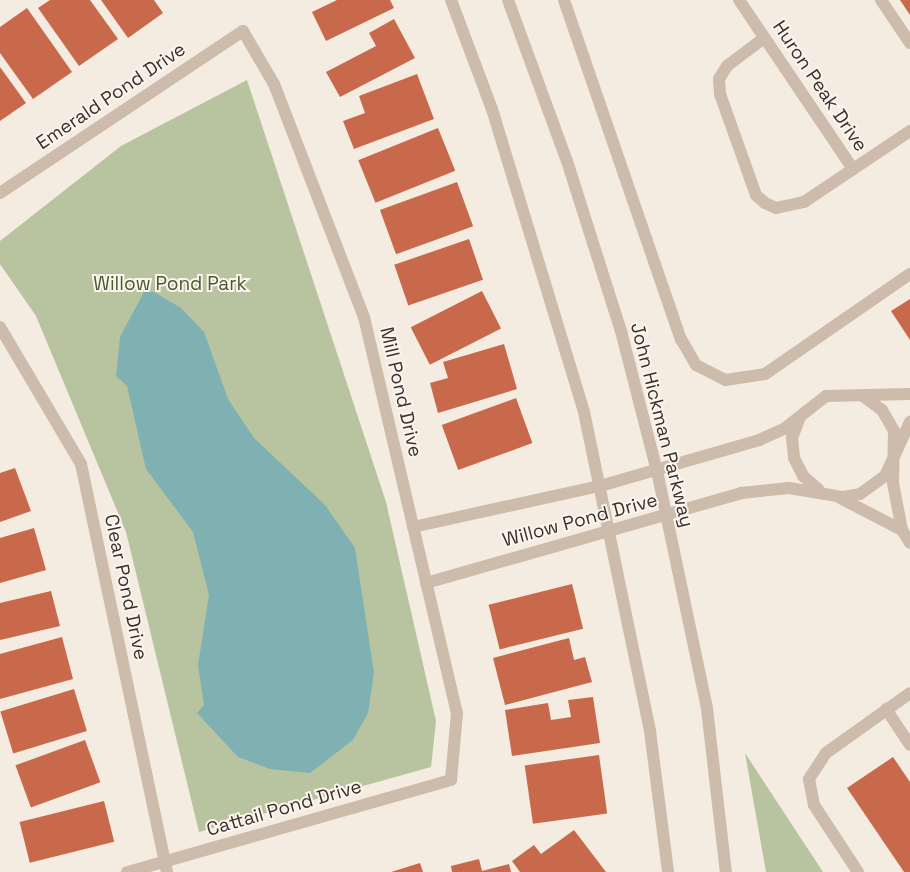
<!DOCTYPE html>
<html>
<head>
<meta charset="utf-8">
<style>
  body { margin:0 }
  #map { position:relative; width:910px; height:872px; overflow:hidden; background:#f4ebe1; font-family:"Space Grotesk",sans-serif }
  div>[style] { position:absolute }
  .green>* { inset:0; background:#b8c4a0 }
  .water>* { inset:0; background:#7fb0b2 }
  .building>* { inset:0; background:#c8694b; transform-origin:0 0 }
  .minor>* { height:12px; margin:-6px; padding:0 6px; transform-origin:6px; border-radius:6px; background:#cdbbac }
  span { translate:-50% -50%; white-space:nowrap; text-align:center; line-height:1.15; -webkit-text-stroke:4px #fbf5ee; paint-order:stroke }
  .street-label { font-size:19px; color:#3b302b }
  .park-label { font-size:19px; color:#4a5a2e }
</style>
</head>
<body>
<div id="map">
  <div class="green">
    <div style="clip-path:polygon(247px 80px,386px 502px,436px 721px,431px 767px,199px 832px,126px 532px,36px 316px,0 264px,0 241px,121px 146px)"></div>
    <div style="clip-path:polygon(745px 753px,823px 872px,766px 872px)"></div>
  </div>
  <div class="water">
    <div style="clip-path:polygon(144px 292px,154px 292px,181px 308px,204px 332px,228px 399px,254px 438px,325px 505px,355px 548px,374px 673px,368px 713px,353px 740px,310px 773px,270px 769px,238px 757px,197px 713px,204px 705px,198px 665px,209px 595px,193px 532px,146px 469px,127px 386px,116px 376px,120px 337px)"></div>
  </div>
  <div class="building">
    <div style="clip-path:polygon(50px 0,90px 0,118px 39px,79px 66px,38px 8px)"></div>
    <div style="clip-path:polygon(101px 0,154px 0,163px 13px,128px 38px)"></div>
    <div style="clip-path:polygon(337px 0,390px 0,394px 8px,326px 41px,312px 12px)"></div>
    <div style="clip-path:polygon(900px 0,910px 0,910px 15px)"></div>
    <div style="clip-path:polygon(27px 8px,72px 72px,33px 99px,0 53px,0 27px)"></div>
    <div style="clip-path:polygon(394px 19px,415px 58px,340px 97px,326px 72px,376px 46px,369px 33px)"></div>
    <div style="clip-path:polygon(0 67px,26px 103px,0 121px)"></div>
    <div style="clip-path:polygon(417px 74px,434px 119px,354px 149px,343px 121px,365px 113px,359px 96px)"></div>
    <div style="left:438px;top:128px;width:46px;height:86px;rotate:68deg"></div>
    <div style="left:457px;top:182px;width:47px;height:82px;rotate:70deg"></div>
    <div style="left:469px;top:239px;width:43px;height:79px;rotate:71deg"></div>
    <div style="left:482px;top:291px;width:42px;height:80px;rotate:63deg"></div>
    <div style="clip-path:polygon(910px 299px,910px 340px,891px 311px)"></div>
    <div style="clip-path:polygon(504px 344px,517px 389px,438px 413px,430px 383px,448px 378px,443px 362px)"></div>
    <div style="left:516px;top:398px;width:48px;height:79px;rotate:70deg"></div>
    <div style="clip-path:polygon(15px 468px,31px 511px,0 522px,0 473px)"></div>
    <div style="clip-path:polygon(34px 528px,46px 570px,0 583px,0 538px)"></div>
    <div style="left:572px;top:584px;width:46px;height:86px;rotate:76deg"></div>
    <div style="clip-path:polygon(51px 591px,60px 626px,0 640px,0 603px)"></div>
    <div style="clip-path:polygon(62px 637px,73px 679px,0 699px,0 654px)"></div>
    <div style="clip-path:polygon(569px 638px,574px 660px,585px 657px,592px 682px,505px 705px,493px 658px)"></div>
    <div style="left:74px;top:689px;width:44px;height:77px;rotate:73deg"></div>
    <div style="clip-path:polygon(593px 697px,600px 743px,512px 756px,505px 710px,548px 703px,551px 720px,571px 717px,568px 700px)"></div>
    <div style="left:85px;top:740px;width:45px;height:74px;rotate:70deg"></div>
    <div style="left:599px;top:755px;width:59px;height:75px;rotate:82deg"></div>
    <div style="clip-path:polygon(893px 757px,910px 782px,910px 872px,904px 872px,847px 788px)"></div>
    <div style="left:104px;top:801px;width:42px;height:87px;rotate:76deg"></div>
    <div style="clip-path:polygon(574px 830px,606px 872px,520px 872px,512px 861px,534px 845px,541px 854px)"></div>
    <div style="clip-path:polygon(479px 859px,482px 871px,509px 864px,511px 872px,452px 872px,451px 866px)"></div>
    <div style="clip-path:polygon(420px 863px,423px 872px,391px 872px)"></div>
  </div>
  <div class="minor">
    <div style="left:451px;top:0;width:116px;rotate:69.4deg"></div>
    <div style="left:492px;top:109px;width:317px;rotate:73.1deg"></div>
    <div style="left:584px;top:412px;width:326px;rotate:78.3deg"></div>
    <div style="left:650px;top:731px;width:142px;rotate:82.7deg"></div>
    <div style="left:508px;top:0;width:171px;rotate:69.9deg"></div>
    <div style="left:567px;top:161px;width:178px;rotate:72.4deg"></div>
    <div style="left:621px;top:331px;width:145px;rotate:75.6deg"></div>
    <div style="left:657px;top:471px;width:243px;rotate:78.1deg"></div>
    <div style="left:707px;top:709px;width:164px;rotate:83.4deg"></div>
    <div style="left:564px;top:0;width:359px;rotate:71deg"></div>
    <div style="left:681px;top:339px;width:30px;rotate:60deg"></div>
    <div style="left:696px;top:365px;width:33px;rotate:27deg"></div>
    <div style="left:725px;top:380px;width:40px;rotate:-8.5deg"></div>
    <div style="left:765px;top:374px;width:176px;rotate:-34.6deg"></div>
    <div style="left:739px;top:0;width:204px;rotate:56deg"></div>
    <div style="left:881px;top:0;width:52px;rotate:56deg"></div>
    <div style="left:764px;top:38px;width:46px;rotate:142.9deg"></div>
    <div style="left:727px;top:66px;width:15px;rotate:122deg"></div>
    <div style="left:719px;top:79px;width:15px;rotate:86deg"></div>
    <div style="left:720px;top:94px;width:107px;rotate:70.4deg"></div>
    <div style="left:756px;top:195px;width:12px;rotate:42deg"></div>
    <div style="left:765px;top:203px;width:12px;rotate:24deg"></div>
    <div style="left:776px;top:208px;width:29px;rotate:-12deg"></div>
    <div style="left:804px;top:202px;width:128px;rotate:-33.8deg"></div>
    <div style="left:0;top:193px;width:292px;rotate:-33.7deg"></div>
    <div style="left:243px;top:31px;width:61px;rotate:59.7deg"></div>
    <div style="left:274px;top:84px;width:250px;rotate:68.9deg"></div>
    <div style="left:364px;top:317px;width:407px;rotate:76.8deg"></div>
    <div style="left:457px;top:713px;width:67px;rotate:95.1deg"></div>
    <div style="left:451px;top:780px;width:337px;rotate:164.1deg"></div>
    <div style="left:0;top:327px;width:159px;rotate:59.4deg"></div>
    <div style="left:81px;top:464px;width:417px;rotate:78.1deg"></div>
    <div style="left:864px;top:397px;width:22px;rotate:36deg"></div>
    <div style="left:882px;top:410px;width:24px;rotate:60deg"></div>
    <div style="left:894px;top:431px;width:52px;rotate:91.1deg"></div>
    <div style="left:893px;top:483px;width:48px;rotate:79.2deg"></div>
    <div style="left:902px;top:530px;width:15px;rotate:58deg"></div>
    <div style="left:800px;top:417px;width:22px;rotate:111deg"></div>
    <div style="left:792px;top:438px;width:20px;rotate:84deg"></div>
    <div style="left:794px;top:458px;width:20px;rotate:63deg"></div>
    <div style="left:803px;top:476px;width:21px;rotate:41deg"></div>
    <div style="left:840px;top:498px;width:70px;rotate:27.3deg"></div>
    <div style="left:413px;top:527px;width:191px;rotate:-12.4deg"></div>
    <div style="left:600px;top:486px;width:166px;rotate:-16.1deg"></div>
    <div style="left:759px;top:440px;width:27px;rotate:-24deg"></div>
    <div style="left:784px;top:429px;width:53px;rotate:-38.2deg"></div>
    <div style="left:826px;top:396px;width:84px;rotate:-1.4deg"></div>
    <div style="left:426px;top:583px;width:328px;rotate:-15.9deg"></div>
    <div style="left:741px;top:493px;width:48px;rotate:-5.9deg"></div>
    <div style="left:789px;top:488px;width:55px;rotate:9.5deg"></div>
    <div style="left:843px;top:497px;width:17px;rotate:-10deg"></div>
    <div style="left:860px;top:494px;width:31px;rotate:-36deg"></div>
    <div style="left:885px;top:476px;width:60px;rotate:-65.2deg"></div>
    <div style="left:886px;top:709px;width:43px;rotate:56.3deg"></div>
    <div style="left:858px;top:872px;width:80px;rotate:-123.3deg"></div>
    <div style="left:814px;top:805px;width:26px;rotate:-101deg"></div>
    <div style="left:809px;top:779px;width:31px;rotate:-57deg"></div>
    <div style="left:826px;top:753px;width:103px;rotate:-35.5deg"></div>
  </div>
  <div class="street-label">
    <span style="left:820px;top:86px;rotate:56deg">Huron Peak Drive</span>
    <span style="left:111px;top:96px;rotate:-34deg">Emerald Pond Drive</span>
    <span style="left:401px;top:392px;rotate:77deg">Mill Pond Drive</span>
    <span style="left:662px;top:425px;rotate:76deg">John Hickman Parkway</span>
    <span style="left:580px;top:520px;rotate:-15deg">Willow Pond Drive</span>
    <span style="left:126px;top:587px;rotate:78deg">Clear Pond Drive</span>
    <span style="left:284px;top:808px;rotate:-16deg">Cattail Pond Drive</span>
  </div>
  <div class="park-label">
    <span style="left:170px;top:284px">Willow Pond Park</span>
  </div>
</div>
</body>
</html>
